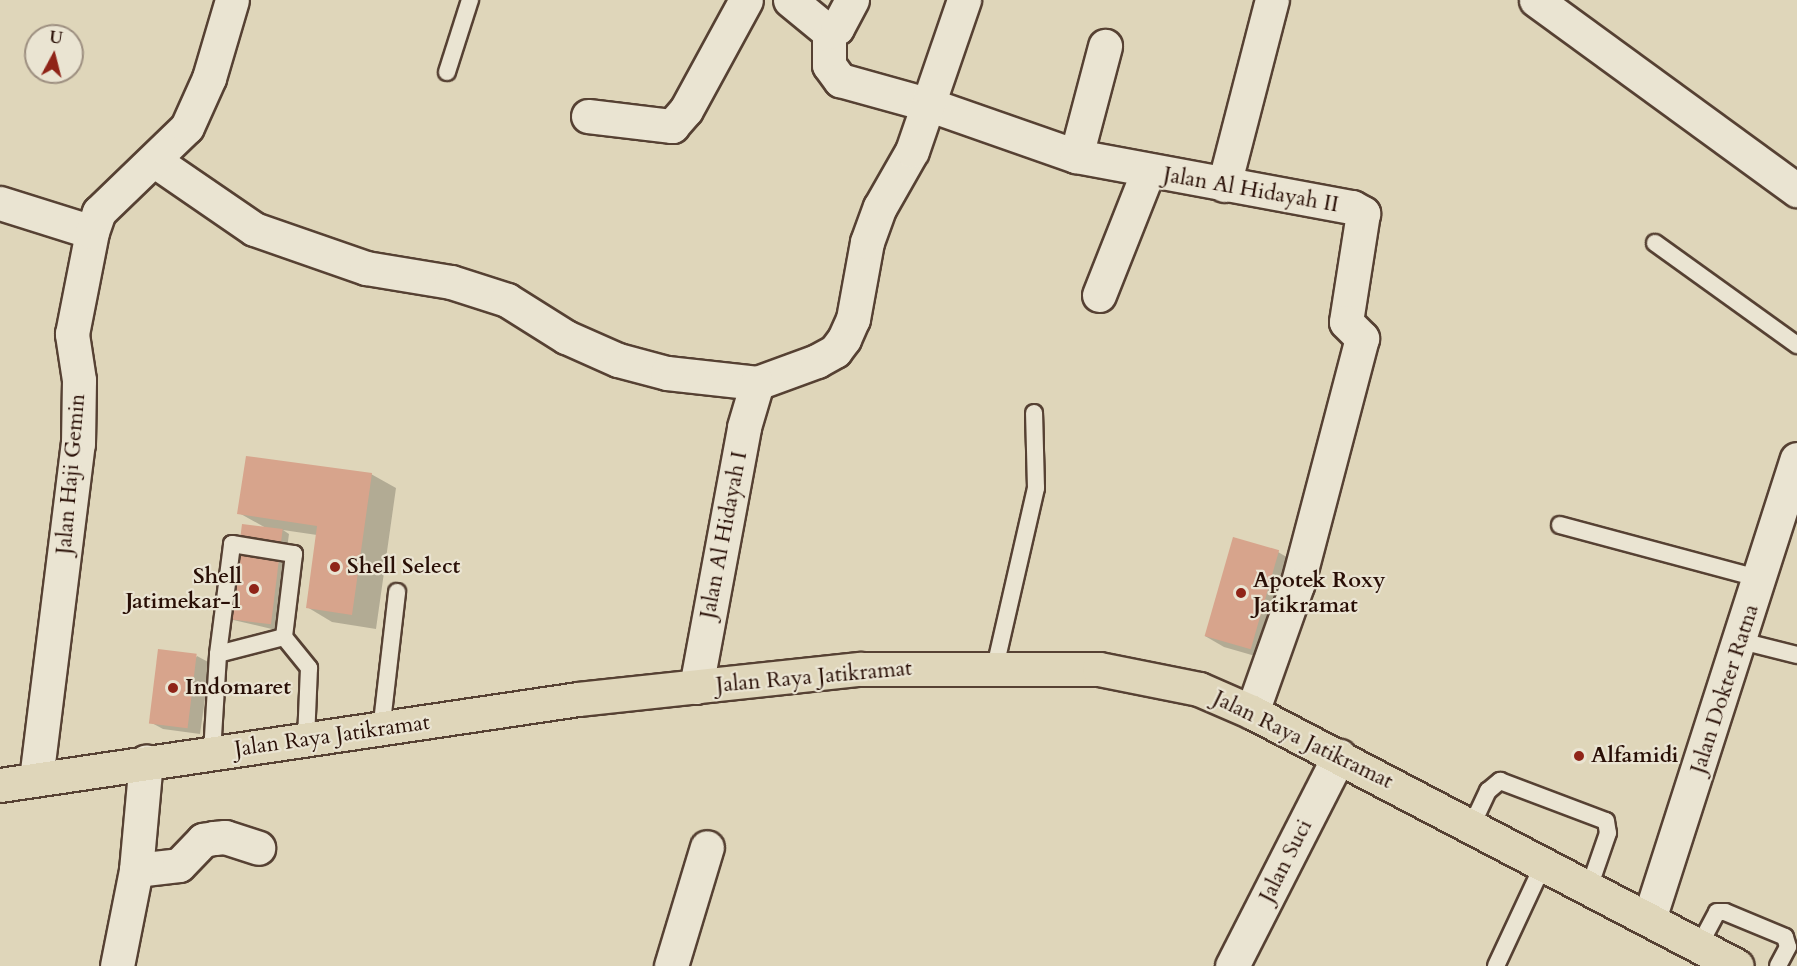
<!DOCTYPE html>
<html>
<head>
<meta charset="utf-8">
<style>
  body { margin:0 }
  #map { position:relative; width:1797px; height:966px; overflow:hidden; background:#dfd6ba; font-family:Cardo,serif }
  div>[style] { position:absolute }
  .shadow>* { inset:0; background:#0003 }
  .building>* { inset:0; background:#d7a48c; transform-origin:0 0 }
  .roads { filter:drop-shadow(2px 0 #564133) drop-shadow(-2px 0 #564133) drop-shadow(0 2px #564133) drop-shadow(0 -2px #564133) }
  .lane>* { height:16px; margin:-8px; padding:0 8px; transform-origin:8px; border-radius:8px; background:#eae4d2 }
  .street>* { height:33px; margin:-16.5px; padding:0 16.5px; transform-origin:16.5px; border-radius:16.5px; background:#eae4d2 }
  .secondary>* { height:33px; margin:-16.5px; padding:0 16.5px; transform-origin:16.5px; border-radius:16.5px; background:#eae4d2 }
  .primary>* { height:33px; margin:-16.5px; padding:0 16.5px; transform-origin:16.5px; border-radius:16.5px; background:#dfd6ba }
  .dots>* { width:16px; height:16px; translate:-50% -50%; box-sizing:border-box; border:3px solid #eae4d2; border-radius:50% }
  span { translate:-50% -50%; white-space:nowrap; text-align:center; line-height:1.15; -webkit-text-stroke:4.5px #eae4d2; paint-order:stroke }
  .street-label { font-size:22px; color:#290f06 }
  .poi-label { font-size:22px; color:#290f06; font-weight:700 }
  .left { translate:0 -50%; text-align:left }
  .right { translate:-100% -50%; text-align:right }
  .north { position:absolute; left:24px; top:24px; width:60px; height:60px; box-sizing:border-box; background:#eae4d2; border:2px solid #9d8f80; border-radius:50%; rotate:7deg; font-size:16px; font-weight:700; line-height:24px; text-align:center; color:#290f06 }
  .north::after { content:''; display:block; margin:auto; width:21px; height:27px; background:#8f2418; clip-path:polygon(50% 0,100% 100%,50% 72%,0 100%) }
</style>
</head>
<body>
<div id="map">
  <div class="shadow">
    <div style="clip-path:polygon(371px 474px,396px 488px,376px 629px,332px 622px,307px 607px,317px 535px,283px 530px,289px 534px,276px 630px,229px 619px,266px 528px,239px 513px)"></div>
    <div style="clip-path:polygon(1278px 552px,1297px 563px,1269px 660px,1224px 647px,1205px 636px)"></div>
    <div style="clip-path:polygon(197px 656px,210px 663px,200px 734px,163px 729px,150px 722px)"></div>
  </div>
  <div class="building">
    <div style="clip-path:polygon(246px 456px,372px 473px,352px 615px,306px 608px,317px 526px,237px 514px)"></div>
    <div style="left:242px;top:524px;width:41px;height:96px;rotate:7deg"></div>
    <div style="left:1233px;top:537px;width:48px;height:103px;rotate:16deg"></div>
    <div style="left:158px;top:649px;width:39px;height:75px;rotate:7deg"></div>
  </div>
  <div class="roads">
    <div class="lane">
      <div style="left:447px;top:72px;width:76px;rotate:-72.3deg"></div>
      <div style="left:1655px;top:243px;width:175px;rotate:35.7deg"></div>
      <div style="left:1560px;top:525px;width:208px;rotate:15deg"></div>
      <div style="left:1741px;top:641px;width:58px;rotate:14deg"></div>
      <div style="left:218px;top:654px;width:68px;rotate:-14.4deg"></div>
      <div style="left:995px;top:667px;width:184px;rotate:-77.1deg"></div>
      <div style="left:1036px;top:488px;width:75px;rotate:-91.5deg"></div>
      <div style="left:381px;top:731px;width:140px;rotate:-83.4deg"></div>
      <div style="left:212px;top:753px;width:99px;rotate:-86.5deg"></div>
      <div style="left:218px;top:654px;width:111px;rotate:-82.7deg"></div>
      <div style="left:232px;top:544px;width:63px;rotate:9.2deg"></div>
      <div style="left:294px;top:554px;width:84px;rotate:96.9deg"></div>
      <div style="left:284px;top:637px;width:40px;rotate:51deg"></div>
      <div style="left:309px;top:668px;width:71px;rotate:92.4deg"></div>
      <div style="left:1472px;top:825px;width:38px;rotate:-65deg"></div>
      <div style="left:1488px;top:791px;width:16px;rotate:-40deg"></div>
      <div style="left:1500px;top:781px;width:113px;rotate:20.7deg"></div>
      <div style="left:1606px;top:821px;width:12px;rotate:81deg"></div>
      <div style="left:1608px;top:833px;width:58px;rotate:109.1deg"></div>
      <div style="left:1699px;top:946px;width:38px;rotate:-62deg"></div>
      <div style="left:1717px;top:912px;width:8px"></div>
      <div style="left:1725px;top:912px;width:65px;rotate:22.6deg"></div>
      <div style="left:1785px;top:937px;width:10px;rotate:73deg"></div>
      <div style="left:1788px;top:947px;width:21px;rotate:118deg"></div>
      <div style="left:1496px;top:966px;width:114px;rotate:-65deg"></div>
    </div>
    <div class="street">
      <div style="left:790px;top:0;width:50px;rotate:39.4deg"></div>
      <div style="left:829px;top:32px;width:33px;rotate:90deg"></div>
      <div style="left:829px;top:65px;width:19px;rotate:54deg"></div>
      <div style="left:840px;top:80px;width:93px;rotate:15.5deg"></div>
      <div style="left:930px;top:105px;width:155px;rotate:19.3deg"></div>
      <div style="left:1076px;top:156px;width:281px;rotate:10.5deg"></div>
      <div style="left:1352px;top:207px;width:13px;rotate:29deg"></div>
      <div style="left:1363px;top:213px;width:110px;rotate:98.9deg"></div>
      <div style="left:1346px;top:322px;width:23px;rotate:45deg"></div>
      <div style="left:1362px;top:338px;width:255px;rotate:104.7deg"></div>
      <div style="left:1297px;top:585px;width:135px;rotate:109.5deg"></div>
      <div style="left:1536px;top:0;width:323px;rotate:36.1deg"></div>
      <div style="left:829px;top:32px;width:9px;rotate:-27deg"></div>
      <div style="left:837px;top:28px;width:32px;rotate:-62deg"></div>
      <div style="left:588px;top:116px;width:85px;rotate:6.8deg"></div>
      <div style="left:672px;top:126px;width:21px;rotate:-49deg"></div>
      <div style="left:686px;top:110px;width:125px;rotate:-61.4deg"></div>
      <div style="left:1076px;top:156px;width:114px;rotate:-75.2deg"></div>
      <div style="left:155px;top:161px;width:120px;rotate:34.5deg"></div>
      <div style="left:254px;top:229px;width:119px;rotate:19.2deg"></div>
      <div style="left:366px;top:268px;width:86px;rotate:9.4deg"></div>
      <div style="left:451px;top:282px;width:59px;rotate:17.8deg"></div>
      <div style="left:507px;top:300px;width:70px;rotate:32.1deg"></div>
      <div style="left:566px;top:337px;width:57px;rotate:23.9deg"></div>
      <div style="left:618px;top:360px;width:51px;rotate:14.9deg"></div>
      <div style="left:667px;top:373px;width:91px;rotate:6.3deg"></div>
      <div style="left:757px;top:383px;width:64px;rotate:-20.1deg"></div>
      <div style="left:817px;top:361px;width:21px;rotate:-29deg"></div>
      <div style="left:835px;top:351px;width:15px;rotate:-53deg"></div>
      <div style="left:844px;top:339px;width:22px;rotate:-66deg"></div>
      <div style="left:853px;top:319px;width:78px;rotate:-79.7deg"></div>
      <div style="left:867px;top:242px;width:37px;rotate:-70deg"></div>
      <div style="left:880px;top:207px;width:64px;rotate:-60.3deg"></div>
      <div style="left:912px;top:151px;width:160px;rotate:-71deg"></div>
      <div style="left:1224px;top:185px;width:191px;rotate:-75.5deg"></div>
      <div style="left:0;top:203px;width:96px;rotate:17.5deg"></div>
      <div style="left:1099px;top:295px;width:133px;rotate:-68.4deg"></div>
      <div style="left:696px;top:687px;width:264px;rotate:-79.5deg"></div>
      <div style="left:744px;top:427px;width:46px;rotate:-73.5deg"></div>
      <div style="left:36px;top:779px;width:338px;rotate:-82.9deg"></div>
      <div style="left:78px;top:444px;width:64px;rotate:-89.1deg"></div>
      <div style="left:79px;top:380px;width:47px;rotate:-98.7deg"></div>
      <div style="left:72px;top:334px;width:104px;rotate:-78.9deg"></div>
      <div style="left:92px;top:232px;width:21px;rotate:-71deg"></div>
      <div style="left:99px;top:212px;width:122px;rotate:-44deg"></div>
      <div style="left:187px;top:127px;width:54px;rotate:-65.8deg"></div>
      <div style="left:209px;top:78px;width:81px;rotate:-73.6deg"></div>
      <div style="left:136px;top:870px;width:43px;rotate:-6.6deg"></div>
      <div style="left:179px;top:865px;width:35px;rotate:-46deg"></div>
      <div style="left:203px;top:840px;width:11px;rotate:-10deg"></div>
      <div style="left:214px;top:838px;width:11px;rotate:-5deg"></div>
      <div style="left:225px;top:837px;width:35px;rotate:18deg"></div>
      <div style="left:117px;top:966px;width:98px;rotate:-78.8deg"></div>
      <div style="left:136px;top:870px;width:109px;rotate:-84.8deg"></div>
      <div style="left:671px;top:966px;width:124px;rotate:-73.2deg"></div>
      <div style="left:1232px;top:966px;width:236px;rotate:-63deg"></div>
    </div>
    <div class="secondary">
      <div style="left:1649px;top:919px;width:483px;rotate:-72.2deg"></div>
    </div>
    <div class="primary">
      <div style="left:0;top:785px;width:584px;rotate:-8.46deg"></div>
      <div style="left:578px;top:699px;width:285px;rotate:-6.1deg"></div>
      <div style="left:861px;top:669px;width:238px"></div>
      <div style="left:1099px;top:669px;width:102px;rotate:11.3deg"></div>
      <div style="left:1199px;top:689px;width:58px;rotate:23.5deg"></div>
      <div style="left:1252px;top:712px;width:547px;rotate:27.64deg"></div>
    </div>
  </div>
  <div class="dots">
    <div style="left:335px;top:567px;background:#8f2418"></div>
    <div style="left:254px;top:589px;background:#8f2418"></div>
    <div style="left:1241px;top:593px;background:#8f2418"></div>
    <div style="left:173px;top:688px;background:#8f2418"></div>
    <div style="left:1579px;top:756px;background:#8f2418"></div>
  </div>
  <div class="street-label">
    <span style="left:1251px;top:190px;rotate:10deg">Jalan Al Hidayah II</span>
    <span style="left:71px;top:474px;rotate:-85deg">Jalan Haji Gemin</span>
    <span style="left:724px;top:535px;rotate:-79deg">Jalan Al Hidayah I</span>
    <span style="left:814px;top:677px;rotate:-5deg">Jalan Raya Jatikramat</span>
    <span style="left:1725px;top:689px;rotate:-72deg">Jalan Dokter Ratna</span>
    <span style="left:332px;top:736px;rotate:-8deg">Jalan Raya Jatikramat</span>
    <span style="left:1303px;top:740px;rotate:26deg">Jalan Raya Jatikramat</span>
    <span style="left:1286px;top:861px;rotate:-63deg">Jalan Suci</span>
  </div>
  <div class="poi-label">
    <span class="left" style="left:347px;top:567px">Shell Select</span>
    <span class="right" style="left:242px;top:589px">Shell<br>Jatimekar-1</span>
    <span class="left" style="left:1253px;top:593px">Apotek Roxy<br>Jatikramat</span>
    <span class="left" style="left:185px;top:688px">Indomaret</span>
    <span class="left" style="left:1591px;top:756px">Alfamidi</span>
  </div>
  <div class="north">U</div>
</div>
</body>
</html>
